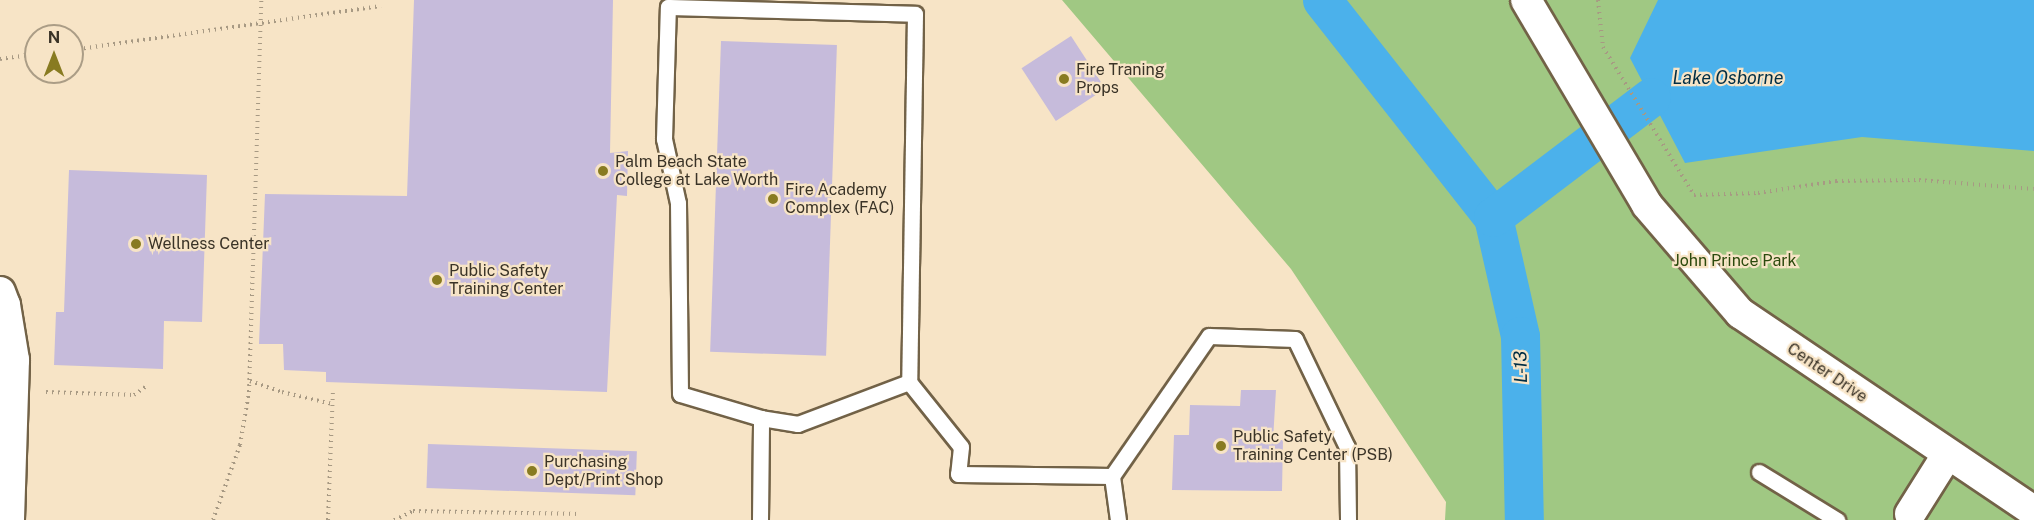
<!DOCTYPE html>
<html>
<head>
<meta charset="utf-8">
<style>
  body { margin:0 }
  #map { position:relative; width:2034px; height:520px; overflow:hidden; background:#f7e4c6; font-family:"Public Sans",sans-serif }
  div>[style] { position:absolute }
  .green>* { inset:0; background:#a0c883 }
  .water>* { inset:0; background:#4bb1eb }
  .canal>* { height:39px; margin:-19.5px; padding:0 19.5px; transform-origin:19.5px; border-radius:19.5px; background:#4bb1eb }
  .building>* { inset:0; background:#c6bbdb; transform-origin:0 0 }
  .path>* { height:4px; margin-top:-2px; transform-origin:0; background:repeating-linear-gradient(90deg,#a79983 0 1.5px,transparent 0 6px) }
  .roads { filter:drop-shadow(2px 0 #726247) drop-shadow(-2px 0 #726247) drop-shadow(0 2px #726247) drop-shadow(0 -2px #726247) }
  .lane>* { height:15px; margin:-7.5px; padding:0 7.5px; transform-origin:7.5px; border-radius:7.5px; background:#fff }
  .street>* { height:30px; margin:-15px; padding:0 15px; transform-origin:15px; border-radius:15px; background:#fff }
  .dots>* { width:16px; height:16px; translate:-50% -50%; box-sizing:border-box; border:3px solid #f7e4c6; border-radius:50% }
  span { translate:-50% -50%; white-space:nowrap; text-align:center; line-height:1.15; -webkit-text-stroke:4.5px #f7e4c6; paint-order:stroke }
  .poi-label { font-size:16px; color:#3a3327 }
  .left { translate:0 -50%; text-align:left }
  .park-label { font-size:16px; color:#2c4a0d }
  .street-label { font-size:16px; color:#3a3327 }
  .water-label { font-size:18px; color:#002e45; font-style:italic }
  .north { position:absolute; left:24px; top:24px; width:60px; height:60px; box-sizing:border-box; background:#f7e4c6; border:2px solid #ab9d86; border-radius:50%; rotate:0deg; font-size:16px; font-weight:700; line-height:24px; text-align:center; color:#3a3327 }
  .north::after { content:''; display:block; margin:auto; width:21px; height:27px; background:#887b21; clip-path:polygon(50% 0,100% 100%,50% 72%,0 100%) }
</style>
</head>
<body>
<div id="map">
  <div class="green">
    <div style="clip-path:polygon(1062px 0,2034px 0,2034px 520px,1445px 520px,1446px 502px,1291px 269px)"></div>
  </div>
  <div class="water">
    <div style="clip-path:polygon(1658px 0,2034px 0,2034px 151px,1862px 137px,1685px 163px,1630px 58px)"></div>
  </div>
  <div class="canal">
    <div style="left:1322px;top:0;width:276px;rotate:51.8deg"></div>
    <div style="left:1493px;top:217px;width:122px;rotate:77.2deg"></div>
    <div style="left:1520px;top:336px;width:184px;rotate:88.8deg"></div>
    <div style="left:1493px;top:217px;width:198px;rotate:-37.2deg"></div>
  </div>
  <div class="building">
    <div style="clip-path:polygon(414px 0,613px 0,610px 153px,628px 151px,627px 196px,617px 195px,607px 392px,326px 382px,326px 372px,284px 370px,283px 344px,259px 344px,265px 194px,407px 196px)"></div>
    <div style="left:1071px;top:36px;width:63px;height:59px;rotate:57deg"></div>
    <div style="left:721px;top:41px;width:116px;height:311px;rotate:2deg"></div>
    <div style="clip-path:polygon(69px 170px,207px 175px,202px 322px,164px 321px,163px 369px,54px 365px,56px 312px,64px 312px)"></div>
    <div style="clip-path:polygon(1241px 390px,1276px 390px,1273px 440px,1283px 440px,1282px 491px,1172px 490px,1174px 435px,1189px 435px,1190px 405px,1240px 406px)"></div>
    <div style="left:428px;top:444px;width:209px;height:44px;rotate:2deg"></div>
  </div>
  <div class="path">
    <div style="left:1598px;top:0;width:47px;rotate:83.9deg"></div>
    <div style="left:1603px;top:47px;width:174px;rotate:58.4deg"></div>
    <div style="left:1694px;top:195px;width:64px;rotate:-1.8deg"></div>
    <div style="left:1758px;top:193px;width:79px;rotate:-8.7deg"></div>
    <div style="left:1836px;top:181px;width:83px;rotate:-0.7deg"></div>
    <div style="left:1919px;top:180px;width:115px;rotate:4.5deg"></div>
    <div style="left:72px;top:50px;width:312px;rotate:-8.1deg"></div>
    <div style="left:0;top:59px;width:36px;rotate:-8deg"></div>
    <div style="left:250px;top:381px;width:34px;rotate:19deg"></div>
    <div style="left:282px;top:392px;width:51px;rotate:13.5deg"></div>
    <div style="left:46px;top:392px;width:88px;rotate:2deg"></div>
    <div style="left:134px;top:395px;width:14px;rotate:-36deg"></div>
    <div style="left:213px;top:520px;width:80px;rotate:-70.2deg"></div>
    <div style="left:240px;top:445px;width:54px;rotate:-80.4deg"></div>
    <div style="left:249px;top:392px;width:392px;rotate:-88.2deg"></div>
    <div style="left:328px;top:520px;width:128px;rotate:-87.8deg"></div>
    <div style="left:394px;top:520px;width:21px;rotate:-25deg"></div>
    <div style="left:413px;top:511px;width:167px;rotate:1deg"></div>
  </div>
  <div class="roads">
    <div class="lane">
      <div style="left:909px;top:382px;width:83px;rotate:51.3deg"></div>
      <div style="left:961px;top:447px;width:27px;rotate:96deg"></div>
      <div style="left:958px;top:474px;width:154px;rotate:0.7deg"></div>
      <div style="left:1759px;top:472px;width:92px;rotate:31.6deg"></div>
      <div style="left:760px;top:520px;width:102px;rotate:-89.4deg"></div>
      <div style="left:761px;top:418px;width:84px;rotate:-163.5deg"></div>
      <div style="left:680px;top:394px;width:191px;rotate:-90.6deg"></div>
      <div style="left:678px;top:203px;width:66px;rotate:-102.3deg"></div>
      <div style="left:664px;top:139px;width:132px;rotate:-88.3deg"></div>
      <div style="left:668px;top:7px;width:247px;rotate:1.6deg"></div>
      <div style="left:915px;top:14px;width:368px;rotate:90.9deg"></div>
      <div style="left:909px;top:382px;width:119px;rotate:159.3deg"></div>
      <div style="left:798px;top:424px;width:37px;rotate:-171deg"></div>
      <div style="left:1118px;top:520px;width:44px;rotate:-97.8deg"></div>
      <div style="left:1112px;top:476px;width:170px;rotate:-55.3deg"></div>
      <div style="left:1209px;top:336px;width:86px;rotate:2deg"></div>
      <div style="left:1295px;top:339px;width:120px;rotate:64.3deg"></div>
      <div style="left:1347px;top:447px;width:73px;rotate:89.2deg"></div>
    </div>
    <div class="street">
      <div style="left:1526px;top:0;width:238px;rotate:59.4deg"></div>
      <div style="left:1647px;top:205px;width:143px;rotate:49.3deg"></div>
      <div style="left:1740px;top:313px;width:354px;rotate:34deg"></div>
      <div style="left:0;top:292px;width:14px;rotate:69deg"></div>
      <div style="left:5px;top:305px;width:56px;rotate:80.7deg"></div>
      <div style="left:14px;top:360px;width:160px;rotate:91.8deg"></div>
      <div style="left:1910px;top:514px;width:70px;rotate:-57.9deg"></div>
    </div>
  </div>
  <div class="dots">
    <div style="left:1064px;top:79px;background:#887b21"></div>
    <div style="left:603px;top:171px;background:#887b21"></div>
    <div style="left:773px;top:199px;background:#887b21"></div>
    <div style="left:136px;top:244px;background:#887b21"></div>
    <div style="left:437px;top:280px;background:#887b21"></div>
    <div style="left:1221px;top:446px;background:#887b21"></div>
    <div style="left:532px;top:471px;background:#887b21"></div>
  </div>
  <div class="poi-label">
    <span class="left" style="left:1076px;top:79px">Fire Traning<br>Props</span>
    <span class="left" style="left:615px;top:171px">Palm Beach State<br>College at Lake Worth</span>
    <span class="left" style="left:785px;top:199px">Fire Academy<br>Complex (FAC)</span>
    <span class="left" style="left:148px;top:244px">Wellness Center</span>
    <span class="left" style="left:449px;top:280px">Public Safety<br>Training Center</span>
    <span class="left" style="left:1233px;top:446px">Public Safety<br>Training Center (PSB)</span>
    <span class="left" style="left:544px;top:471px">Purchasing<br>Dept/Print Shop</span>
  </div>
  <div class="park-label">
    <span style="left:1735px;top:261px">John Prince Park</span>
  </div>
  <div class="street-label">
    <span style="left:1827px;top:373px;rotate:34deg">Center Drive</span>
  </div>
  <div class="water-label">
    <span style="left:1728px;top:78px">Lake Osborne</span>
    <span style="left:1521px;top:367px;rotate:-91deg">L-13</span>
  </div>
  <div class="north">N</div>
</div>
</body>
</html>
